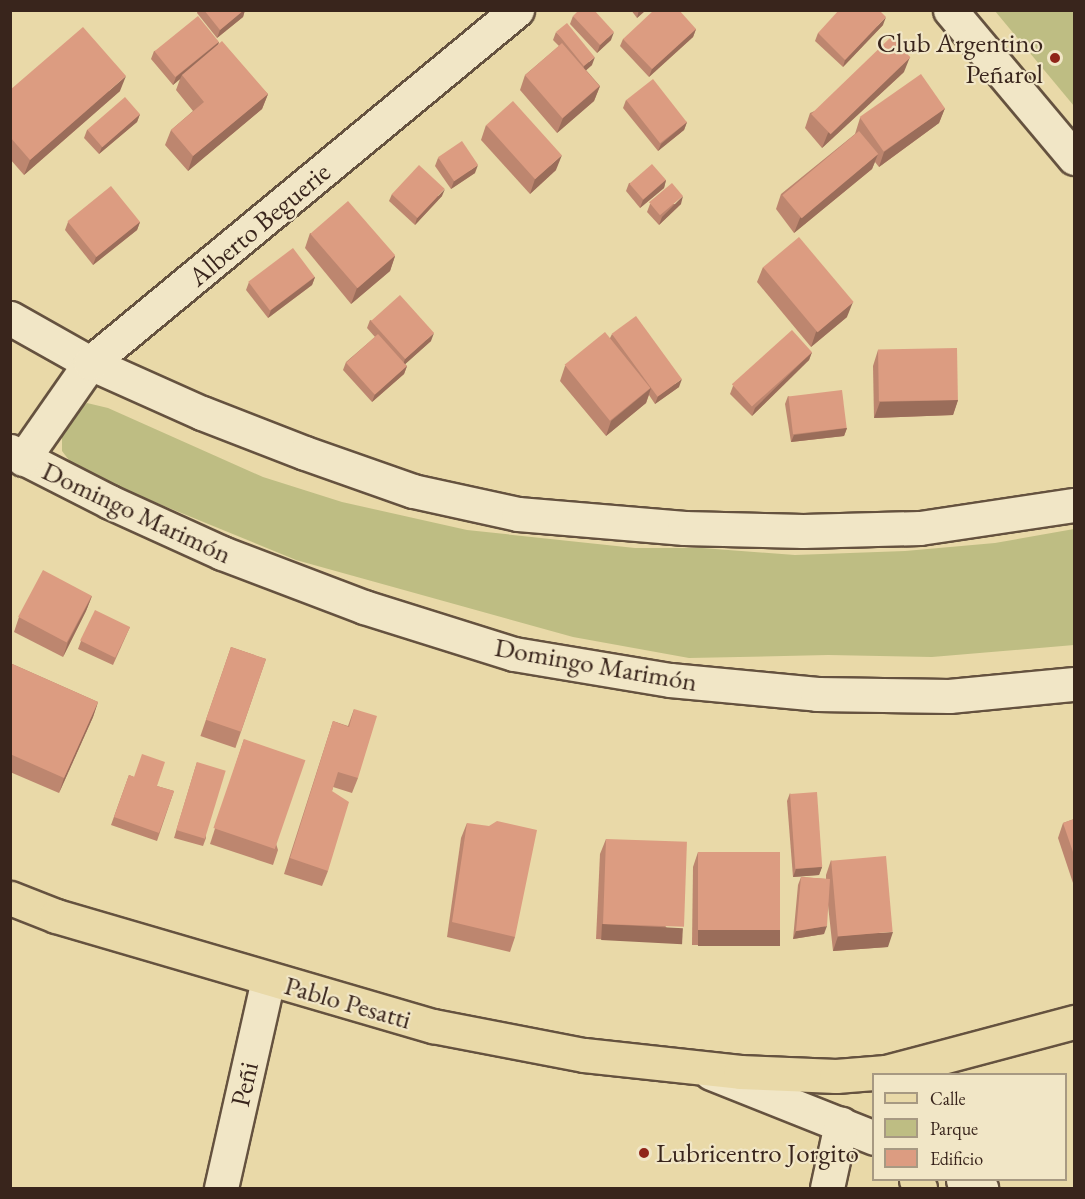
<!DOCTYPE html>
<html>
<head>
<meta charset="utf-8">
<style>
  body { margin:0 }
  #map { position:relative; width:1085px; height:1199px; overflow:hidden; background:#e9d9a8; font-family:"EB Garamond",serif }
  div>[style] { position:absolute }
  .green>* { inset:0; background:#bebd83 }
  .roads { filter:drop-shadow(2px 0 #65523f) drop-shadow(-2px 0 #65523f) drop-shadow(0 2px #65523f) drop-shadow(0 -2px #65523f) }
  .minor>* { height:33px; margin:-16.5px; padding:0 16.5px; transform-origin:16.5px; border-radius:16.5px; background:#f1e6c6 }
  .major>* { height:33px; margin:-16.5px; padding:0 16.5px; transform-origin:16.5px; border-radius:16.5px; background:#e9d9a8 }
  .wall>* { inset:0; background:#bd866f; transform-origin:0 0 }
  .shaded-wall>* { inset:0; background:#9a6d5a; transform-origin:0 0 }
  .building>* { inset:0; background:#dc9c81; transform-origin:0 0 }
  .dots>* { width:16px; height:16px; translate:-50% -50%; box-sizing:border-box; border:3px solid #f1e6c6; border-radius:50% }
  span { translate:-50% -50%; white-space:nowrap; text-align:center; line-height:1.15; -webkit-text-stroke:4.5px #f1e6c6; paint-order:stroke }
  .poi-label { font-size:27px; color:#39251c }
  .right { translate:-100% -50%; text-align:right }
  .left { translate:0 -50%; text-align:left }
  .street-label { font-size:27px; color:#39251c }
  .frame { position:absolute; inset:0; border:12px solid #39251c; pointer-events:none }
  .legend { position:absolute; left:872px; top:1073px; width:195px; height:108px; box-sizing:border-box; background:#f1e6c6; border:2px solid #a79982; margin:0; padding:8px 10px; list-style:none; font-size:18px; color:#39251c }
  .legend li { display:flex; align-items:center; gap:12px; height:30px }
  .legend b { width:30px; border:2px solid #a79982 }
</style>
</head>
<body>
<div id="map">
  <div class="green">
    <div style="clip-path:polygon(995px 11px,1074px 11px,1074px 106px)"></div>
    <div style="clip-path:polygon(87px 403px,108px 408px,263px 477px,342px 502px,467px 530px,635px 548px,702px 548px,795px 555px,905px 551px,995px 543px,1074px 529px,1074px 645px,932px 657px,828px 655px,689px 658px,573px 637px,296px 560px,135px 494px,72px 464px,62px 451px,62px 434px,72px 417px)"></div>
  </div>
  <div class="roads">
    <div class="minor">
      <div style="left:950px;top:10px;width:193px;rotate:50deg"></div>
      <div style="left:10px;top:318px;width:92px;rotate:29.4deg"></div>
      <div style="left:90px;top:363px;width:123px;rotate:24.1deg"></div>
      <div style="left:202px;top:413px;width:110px;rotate:21.2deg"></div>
      <div style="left:305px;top:453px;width:114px;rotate:19.4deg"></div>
      <div style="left:413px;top:491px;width:107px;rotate:12.4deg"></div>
      <div style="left:518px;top:514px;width:167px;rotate:4.8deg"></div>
      <div style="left:684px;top:528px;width:119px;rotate:1.4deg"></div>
      <div style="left:803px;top:531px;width:117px;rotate:-1.5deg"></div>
      <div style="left:920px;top:528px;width:156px;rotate:-8.5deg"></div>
      <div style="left:10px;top:451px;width:112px;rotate:27deg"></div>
      <div style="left:110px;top:502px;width:123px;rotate:24.5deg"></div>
      <div style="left:222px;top:553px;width:152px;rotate:20.8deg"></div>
      <div style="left:364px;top:607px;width:157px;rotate:17.4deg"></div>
      <div style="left:514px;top:654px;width:158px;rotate:9.5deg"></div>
      <div style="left:670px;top:680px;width:148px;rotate:5.4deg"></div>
      <div style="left:817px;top:694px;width:132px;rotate:0.9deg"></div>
      <div style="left:949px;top:696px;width:126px;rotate:-5.5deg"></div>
      <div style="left:23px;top:459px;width:117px;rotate:-55.1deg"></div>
      <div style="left:90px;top:363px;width:554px;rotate:-39.58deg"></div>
      <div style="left:711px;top:1073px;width:175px;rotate:21.7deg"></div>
      <div style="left:963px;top:1180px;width:20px;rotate:24deg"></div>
      <div style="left:221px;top:1188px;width:214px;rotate:-77.3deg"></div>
      <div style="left:827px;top:1188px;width:66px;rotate:-77.7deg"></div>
    </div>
    <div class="major">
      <div style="left:10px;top:898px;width:49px;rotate:21.4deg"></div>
      <div style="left:56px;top:916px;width:393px;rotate:16.3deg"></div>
      <div style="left:433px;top:1026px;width:154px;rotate:10.9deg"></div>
      <div style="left:584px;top:1055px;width:157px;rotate:6.2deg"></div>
      <div style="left:740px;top:1072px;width:96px;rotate:2.4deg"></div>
      <div style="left:836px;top:1076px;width:50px;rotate:-4.6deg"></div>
      <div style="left:886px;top:1072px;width:195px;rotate:-14.9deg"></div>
      <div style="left:916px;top:1180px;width:9px;rotate:63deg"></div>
    </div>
  </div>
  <div class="wall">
    <div style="clip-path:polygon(198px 10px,245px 10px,243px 17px,217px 38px,197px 13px)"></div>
    <div style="clip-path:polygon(631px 10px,646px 10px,637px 18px)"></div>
    <div style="clip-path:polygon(573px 16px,611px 40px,597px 53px,570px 24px)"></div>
    <div style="clip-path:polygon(883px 25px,843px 67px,815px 41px,818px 33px)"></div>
    <div style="clip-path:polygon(696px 29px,693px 37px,649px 77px,620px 46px,623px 39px)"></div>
    <div style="clip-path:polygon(556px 32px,592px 65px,586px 70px,600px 86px,594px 101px,557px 133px,520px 90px,525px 75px,559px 46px,553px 40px)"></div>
    <div style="clip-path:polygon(219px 42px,218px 45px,268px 94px,262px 109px,188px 171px,165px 145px,171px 130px,193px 111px,176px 90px,180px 79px,173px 85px,151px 59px,154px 51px)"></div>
    <div style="clip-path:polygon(904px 72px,822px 148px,805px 128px,810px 113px)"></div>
    <div style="clip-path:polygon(10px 90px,120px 91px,24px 175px,10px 159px)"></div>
    <div style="clip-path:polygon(626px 100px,687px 122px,684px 130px,658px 151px,623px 108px)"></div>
    <div style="clip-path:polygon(945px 108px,939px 123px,879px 167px,875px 162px,872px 169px,794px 233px,776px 209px,781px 194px,855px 134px,860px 118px)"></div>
    <div style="clip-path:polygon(140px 114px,137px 122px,99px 154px,84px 138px,87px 130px)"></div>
    <div style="clip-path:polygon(486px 125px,556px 170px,530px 194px,481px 140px)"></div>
    <div style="clip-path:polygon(438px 158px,475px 173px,451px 189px,435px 166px)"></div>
    <div style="clip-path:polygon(666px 180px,664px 188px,640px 208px,626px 191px,629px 183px)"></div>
    <div style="clip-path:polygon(392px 194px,442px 196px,415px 225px,389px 201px)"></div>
    <div style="clip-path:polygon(650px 204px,681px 204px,659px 225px,647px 212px)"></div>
    <div style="clip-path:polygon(68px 222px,140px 222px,137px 230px,93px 265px,65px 230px)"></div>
    <div style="clip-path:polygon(310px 233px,395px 256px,390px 271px,351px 304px,305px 248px)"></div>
    <div style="clip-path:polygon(763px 267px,847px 317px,811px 347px,757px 282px)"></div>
    <div style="clip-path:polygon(315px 277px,312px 285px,268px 318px,246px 290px,249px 282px)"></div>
    <div style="clip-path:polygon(370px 320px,431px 341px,405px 364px,407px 366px,404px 374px,372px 402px,343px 370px,346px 362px,375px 337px,367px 328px)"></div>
    <div style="clip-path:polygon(612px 334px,679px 387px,655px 404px,649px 395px,646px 403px,606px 436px,560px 381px,565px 366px,610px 338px)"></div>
    <div style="clip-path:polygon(878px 350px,958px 400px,953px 415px,874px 418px,873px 366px)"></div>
    <div style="clip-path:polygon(812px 352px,809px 360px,752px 416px,730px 394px,733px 386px)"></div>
    <div style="clip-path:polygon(788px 396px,847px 428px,844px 436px,791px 442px,785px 404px)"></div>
    <div style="clip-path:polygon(92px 596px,86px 611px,63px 657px,14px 632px,19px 617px)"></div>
    <div style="clip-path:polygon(130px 627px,113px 665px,78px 649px,81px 641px)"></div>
    <div style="left:231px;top:647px;width:37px;height:94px;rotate:19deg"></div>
    <div style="clip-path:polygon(10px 663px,98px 702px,93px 717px,59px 793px,10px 772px)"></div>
    <div style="clip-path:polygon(354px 709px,358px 778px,352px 793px,333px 787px,332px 791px,328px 871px,322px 886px,284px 874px,333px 721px,348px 726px)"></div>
    <div style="clip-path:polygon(244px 739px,278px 850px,273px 865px,210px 844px)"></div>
    <div style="clip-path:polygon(197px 762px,206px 838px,203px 846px,174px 838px)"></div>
    <div style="clip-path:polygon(129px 775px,157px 786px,174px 791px,157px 841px,111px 825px)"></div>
    <div style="clip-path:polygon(790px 793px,822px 867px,819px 875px,793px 877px,787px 801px)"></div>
    <div style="clip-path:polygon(1074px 819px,1074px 886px,1058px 838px,1063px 823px)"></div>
    <div style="clip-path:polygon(467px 823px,515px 937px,510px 952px,447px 937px,461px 838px)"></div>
    <div style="clip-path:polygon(606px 839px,677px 943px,596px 939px,600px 854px)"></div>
    <div style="clip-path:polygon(698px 852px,780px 930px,774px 945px,692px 945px,693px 867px)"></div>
    <div style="clip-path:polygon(831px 860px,888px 947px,833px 951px,828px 905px,824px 934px,793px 939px,798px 885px,801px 877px,826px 879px,826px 875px)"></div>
  </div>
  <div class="shaded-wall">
    <div style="clip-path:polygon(244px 10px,245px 10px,243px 17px,217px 38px,220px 30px)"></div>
    <div style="clip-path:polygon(639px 10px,646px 10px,637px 18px)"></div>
    <div style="clip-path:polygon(886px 17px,883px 25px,843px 67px,845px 60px)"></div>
    <div style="clip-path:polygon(696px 29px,693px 37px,649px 77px,652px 69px)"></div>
    <div style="clip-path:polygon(614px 32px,611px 40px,597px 53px,600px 45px)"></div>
    <div style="clip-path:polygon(219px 42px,216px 50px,182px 75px,180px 79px,173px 85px,176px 77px)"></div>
    <div style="clip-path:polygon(595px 57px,592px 65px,582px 74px,584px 66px)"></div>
    <div style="clip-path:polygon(910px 57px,904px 72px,822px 148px,828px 133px)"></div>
    <div style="clip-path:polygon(126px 76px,120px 91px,24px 175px,30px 160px)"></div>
    <div style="clip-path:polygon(600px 86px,594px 101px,557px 133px,563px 118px)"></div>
    <div style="clip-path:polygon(268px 94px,262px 109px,188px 171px,193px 156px)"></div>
    <div style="clip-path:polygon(945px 108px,939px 123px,879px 167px,884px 152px)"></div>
    <div style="clip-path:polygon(140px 114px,137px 122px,99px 154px,102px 147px)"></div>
    <div style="clip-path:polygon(687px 122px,684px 130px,658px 151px,661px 144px)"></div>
    <div style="clip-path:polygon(878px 154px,872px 169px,794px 233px,800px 218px)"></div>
    <div style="clip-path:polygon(562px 155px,556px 170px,530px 194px,535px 179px)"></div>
    <div style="clip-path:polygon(478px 165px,475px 173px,451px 189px,454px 181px)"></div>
    <div style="clip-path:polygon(666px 180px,664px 188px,640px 208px,643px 200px)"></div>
    <div style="clip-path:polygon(445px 189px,442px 196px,415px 225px,417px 218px)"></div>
    <div style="clip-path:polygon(683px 196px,681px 204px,659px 225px,662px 217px)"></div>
    <div style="clip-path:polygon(140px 222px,137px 230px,93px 265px,96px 257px)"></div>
    <div style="clip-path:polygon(395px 256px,390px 271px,351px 304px,357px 288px)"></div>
    <div style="clip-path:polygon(315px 277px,312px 285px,268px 318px,271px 310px)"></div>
    <div style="clip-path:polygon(853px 302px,847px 317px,811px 347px,816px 332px)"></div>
    <div style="clip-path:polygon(434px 333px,431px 341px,402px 367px,405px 359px)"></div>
    <div style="clip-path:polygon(812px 352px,809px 360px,752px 416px,755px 408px)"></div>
    <div style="clip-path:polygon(407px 366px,404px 374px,372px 402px,375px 394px)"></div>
    <div style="clip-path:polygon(682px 379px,679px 387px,655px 404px,658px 396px)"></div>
    <div style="clip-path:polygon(651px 388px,646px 403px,606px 436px,611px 421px)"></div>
    <div style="clip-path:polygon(958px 400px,953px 415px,874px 418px,880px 402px)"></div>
    <div style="clip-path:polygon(847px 428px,844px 436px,791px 442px,794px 435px)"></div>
    <div style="clip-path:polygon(92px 596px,86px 611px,63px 657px,68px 642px)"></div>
    <div style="clip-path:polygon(98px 702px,93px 717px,59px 793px,64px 778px)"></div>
    <div style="clip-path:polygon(822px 867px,819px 875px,793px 877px,796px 869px)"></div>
    <div style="left:602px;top:924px;width:81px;height:16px;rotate:3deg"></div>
    <div style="clip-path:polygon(827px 926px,824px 934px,793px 939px,796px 931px)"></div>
    <div style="left:698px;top:930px;width:82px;height:16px"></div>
    <div style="clip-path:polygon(893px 932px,888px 947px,833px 951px,838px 936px)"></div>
  </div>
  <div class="building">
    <div style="clip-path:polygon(204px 10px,244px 10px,220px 30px)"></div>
    <div style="clip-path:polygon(579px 10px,594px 10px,614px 32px,600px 45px,573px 16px)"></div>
    <div style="clip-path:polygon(654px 10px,679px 10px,696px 29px,652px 69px,623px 39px)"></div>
    <div style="clip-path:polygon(839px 10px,879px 10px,886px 17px,845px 60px,818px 33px)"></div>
    <div style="left:198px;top:16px;width:33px;height:56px;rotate:51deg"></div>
    <div style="left:567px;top:23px;width:44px;height:14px;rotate:51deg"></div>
    <div style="clip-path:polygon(83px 27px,126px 76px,30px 160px,10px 137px,10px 90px)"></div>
    <div style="left:891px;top:37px;width:28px;height:111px;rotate:46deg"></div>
    <div style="clip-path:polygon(222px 41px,268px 94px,193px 156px,171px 130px,204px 102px,182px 75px)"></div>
    <div style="left:562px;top:43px;width:57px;height:49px;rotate:49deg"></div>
    <div style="left:921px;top:74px;width:42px;height:75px;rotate:55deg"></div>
    <div style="left:653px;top:79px;width:55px;height:34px;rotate:52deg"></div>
    <div style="left:125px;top:97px;width:23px;height:50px;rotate:49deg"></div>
    <div style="left:513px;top:101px;width:73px;height:36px;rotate:48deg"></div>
    <div style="left:859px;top:131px;width:30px;height:100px;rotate:50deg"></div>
    <div style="left:462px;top:141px;width:29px;height:29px;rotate:56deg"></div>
    <div style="left:652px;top:164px;width:21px;height:30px;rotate:49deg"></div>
    <div style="left:419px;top:165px;width:35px;height:40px;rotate:43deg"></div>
    <div style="left:672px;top:183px;width:17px;height:30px;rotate:50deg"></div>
    <div style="left:111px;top:186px;width:46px;height:56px;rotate:51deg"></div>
    <div style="left:348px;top:201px;width:72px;height:50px;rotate:49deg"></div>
    <div style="left:799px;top:237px;width:85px;height:47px;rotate:50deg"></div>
    <div style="left:293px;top:248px;width:36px;height:56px;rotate:53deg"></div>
    <div style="left:400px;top:295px;width:51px;height:39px;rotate:48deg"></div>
    <div style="left:636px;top:316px;width:78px;height:30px;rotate:54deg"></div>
    <div style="left:792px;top:330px;width:30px;height:81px;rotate:48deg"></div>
    <div style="left:605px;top:332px;width:72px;height:52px;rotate:51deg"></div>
    <div style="left:378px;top:334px;width:43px;height:43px;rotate:48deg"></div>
    <div style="left:957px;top:348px;width:52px;height:79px;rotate:89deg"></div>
    <div style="left:842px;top:390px;width:38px;height:54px;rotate:83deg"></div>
    <div style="left:43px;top:570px;width:55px;height:53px;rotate:28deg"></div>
    <div style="left:95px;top:610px;width:39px;height:34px;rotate:26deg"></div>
    <div style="left:231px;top:647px;width:37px;height:77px;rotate:19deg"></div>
    <div style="clip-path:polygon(10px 663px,98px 702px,64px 778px,10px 754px)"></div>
    <div style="clip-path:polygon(354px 709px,377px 716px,358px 778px,338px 772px,332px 791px,349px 802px,328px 871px,290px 858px,333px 721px,349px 727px)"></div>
    <div style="left:244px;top:739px;width:65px;height:94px;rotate:19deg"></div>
    <div style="clip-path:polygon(142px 754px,165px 762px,157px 786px,174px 791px,159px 833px,114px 817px,129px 775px,134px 777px)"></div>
    <div style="left:197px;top:762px;width:30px;height:71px;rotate:17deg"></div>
    <div style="left:817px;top:792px;width:75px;height:27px;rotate:86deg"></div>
    <div style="clip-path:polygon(1074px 819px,1074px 855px,1063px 823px)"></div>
    <div style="clip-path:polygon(497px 821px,537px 830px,515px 937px,452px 922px,467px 823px,489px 826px)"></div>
    <div style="left:606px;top:839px;width:81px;height:85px;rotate:2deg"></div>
    <div style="left:698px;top:852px;width:82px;height:78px"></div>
    <div style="left:886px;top:856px;width:76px;height:55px;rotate:85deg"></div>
    <div style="clip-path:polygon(801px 877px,830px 879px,827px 926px,796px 931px)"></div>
  </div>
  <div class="dots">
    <div style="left:1055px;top:58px;background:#8f2418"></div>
    <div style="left:644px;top:1153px;background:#8f2418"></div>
  </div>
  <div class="poi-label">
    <span class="right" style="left:1043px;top:58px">Club Argentino<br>Peñarol</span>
    <span class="left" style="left:656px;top:1153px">Lubricentro Jorgito</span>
  </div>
  <div class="street-label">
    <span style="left:259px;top:224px;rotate:-40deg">Alberto Beguerie</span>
    <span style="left:137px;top:512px;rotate:25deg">Domingo Marimón</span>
    <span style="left:596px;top:664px;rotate:10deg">Domingo Marimón</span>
    <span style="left:348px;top:1002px;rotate:16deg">Pablo Pesatti</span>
    <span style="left:244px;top:1084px;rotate:-77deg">Peñi</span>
  </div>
  <div class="frame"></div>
  <ul class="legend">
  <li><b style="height:8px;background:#e9d9a8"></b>Calle</li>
  <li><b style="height:16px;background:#bebd83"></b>Parque</li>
  <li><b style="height:16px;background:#dc9c81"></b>Edificio</li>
  </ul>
</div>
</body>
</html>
